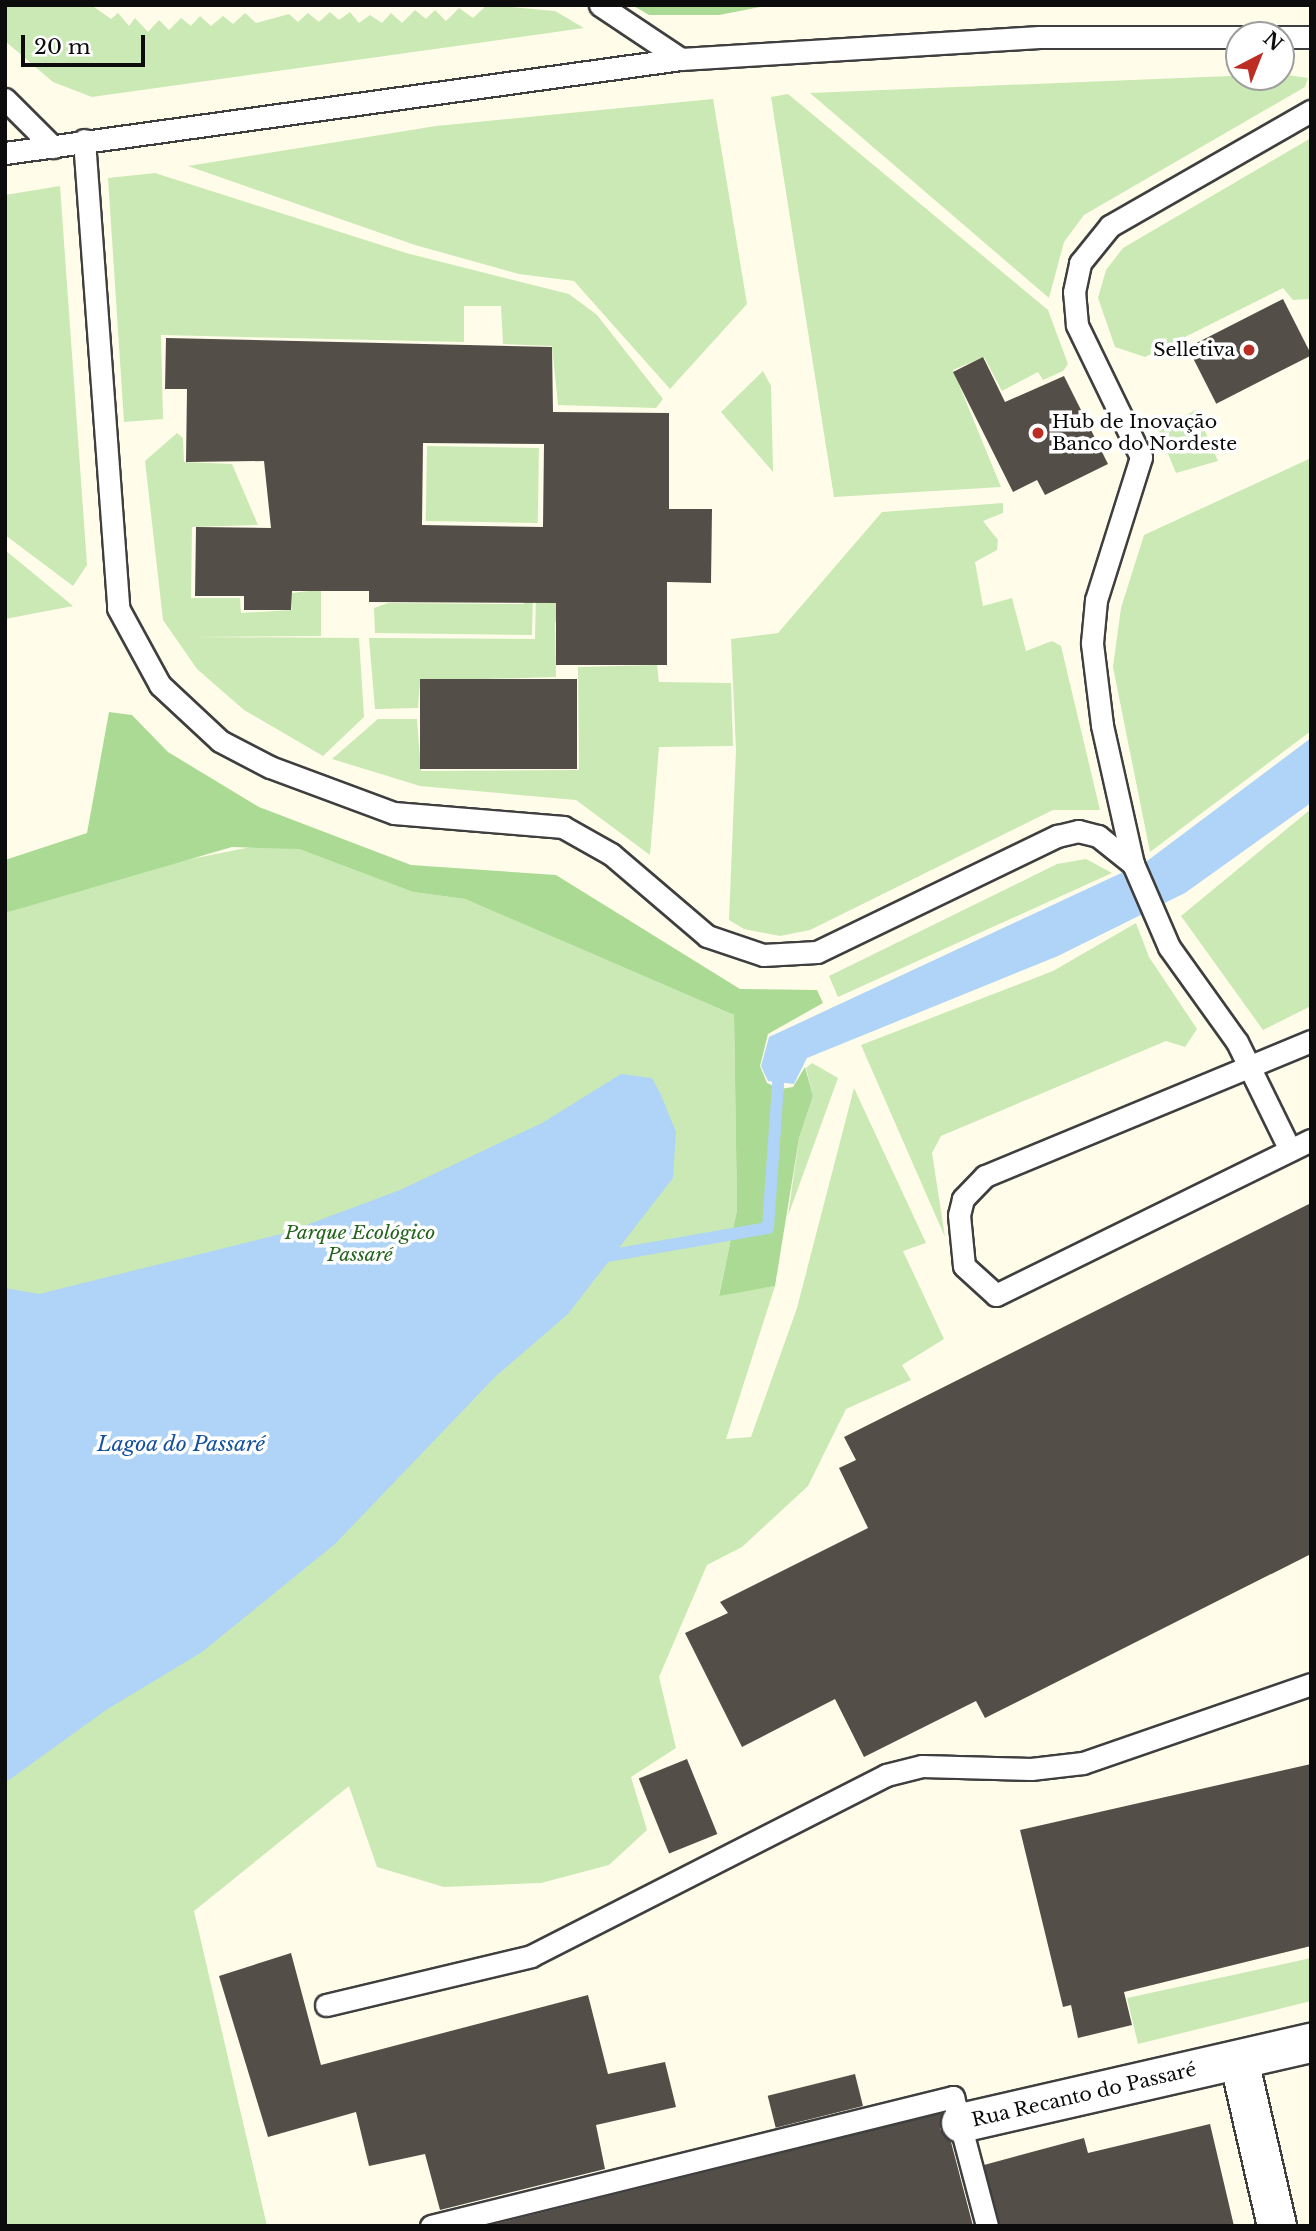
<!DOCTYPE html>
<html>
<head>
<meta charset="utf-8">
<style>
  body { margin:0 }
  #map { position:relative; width:1316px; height:2231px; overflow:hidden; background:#fffdea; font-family:"Libre Baskerville",serif }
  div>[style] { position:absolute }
  .green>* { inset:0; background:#cae9b4; transform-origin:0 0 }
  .forest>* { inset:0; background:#abda94 }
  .water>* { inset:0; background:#afd4f7 }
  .stream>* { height:12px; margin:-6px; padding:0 6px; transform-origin:6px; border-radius:6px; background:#afd4f7 }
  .building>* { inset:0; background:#544e48; transform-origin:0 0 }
  .roads { filter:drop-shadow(2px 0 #3f3f3f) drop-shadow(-2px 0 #3f3f3f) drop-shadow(0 2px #3f3f3f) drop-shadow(0 -2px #3f3f3f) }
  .lane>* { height:21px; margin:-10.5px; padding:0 10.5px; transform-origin:10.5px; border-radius:10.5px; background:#fff }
  .street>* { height:38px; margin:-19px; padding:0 19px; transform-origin:19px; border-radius:19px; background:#fff }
  .dots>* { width:19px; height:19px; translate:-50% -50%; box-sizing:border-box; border:4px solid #fff; border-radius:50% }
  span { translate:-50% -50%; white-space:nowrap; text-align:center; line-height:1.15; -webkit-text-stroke:7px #fff; paint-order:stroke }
  .poi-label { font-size:19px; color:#0c0c0c }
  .right { translate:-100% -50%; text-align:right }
  .left { translate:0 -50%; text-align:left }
  .park-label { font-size:19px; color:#23631c; font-style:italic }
  .street-label { font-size:19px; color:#0c0c0c }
  .water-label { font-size:21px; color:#15529e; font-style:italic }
  .frame { position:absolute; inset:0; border:7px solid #0c0c0c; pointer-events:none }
  .north { position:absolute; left:1225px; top:21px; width:70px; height:70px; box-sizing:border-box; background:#fff; border:2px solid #9e9e9e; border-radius:50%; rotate:42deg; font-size:19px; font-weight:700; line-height:28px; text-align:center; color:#0c0c0c }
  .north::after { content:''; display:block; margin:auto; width:24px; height:32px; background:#bc2d23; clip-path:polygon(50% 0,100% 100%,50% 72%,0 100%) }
  .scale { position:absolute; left:21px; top:35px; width:124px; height:32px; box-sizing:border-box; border:4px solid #0c0c0c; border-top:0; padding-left:9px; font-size:21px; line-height:24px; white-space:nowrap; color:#0c0c0c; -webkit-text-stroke:5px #fff; paint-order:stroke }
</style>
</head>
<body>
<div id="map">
  <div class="green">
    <div style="clip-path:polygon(5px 5px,91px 5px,111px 19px,118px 13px,129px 26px,135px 18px,148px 32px,159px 20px,169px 30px,181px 18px,191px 26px,200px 16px,211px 26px,223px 16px,233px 24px,245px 13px,256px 23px,289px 14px,298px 22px,308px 13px,319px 22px,330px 12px,339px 20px,350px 12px,359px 23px,370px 15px,382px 23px,391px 13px,402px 23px,415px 10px,426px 19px,435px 10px,446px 21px,459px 8px,473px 18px,487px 5px,555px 11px,584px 28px,92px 97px,53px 82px,5px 41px)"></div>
    <div style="clip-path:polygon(1281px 74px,1308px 78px,1305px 87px,1084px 215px,1064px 242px,1049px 298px,810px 93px)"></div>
    <div style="clip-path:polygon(788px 94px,1048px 310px,1068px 364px,1063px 371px,1043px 380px,1038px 372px,1002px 391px,984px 357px,953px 370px,1001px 487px,834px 497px,771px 97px)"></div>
    <div style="clip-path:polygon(713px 99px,747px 304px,670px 389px,574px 281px,519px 274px,415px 245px,188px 166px,436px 126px)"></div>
    <div style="clip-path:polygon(1311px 138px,1311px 299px,1293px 300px,1283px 288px,1145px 357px,1115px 347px,1098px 298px,1106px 270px,1123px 248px)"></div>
    <div style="clip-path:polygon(155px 173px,406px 253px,569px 294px,597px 315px,663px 399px,656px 408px,558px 405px,552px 346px,503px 344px,501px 306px,464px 306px,464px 342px,161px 335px,163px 419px,124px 422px,108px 178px)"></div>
    <div style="clip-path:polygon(60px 186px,87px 565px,73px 586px,5px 535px,5px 195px)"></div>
    <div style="clip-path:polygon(763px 371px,771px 386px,773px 472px,721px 412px)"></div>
    <div style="clip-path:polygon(1196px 410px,1218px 461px,1176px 473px,1158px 430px)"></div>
    <div style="clip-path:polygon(177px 433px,183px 438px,184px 462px,232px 464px,258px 525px,192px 527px,191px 598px,240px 598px,241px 613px,292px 610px,292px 593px,309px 591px,310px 556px,321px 588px,321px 636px,192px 637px,359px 638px,364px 717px,323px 756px,244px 710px,197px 669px,163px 620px,145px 461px)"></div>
    <div style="left:427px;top:446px;width:112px;height:75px;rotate:1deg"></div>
    <div style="clip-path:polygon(1311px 458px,1311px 731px,1150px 852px,1113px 667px,1121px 608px,1144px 535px)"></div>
    <div style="clip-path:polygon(1003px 503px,1003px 513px,983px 521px,998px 540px,997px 550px,975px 562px,983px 606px,1012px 598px,1026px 651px,1052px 641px,1061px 646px,1100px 810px,1053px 810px,810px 930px,780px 936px,744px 929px,729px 920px,736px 750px,731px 639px,778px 633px,882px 512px)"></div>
    <div style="clip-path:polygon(5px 550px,73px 606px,5px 619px)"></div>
    <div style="clip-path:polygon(525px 578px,577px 619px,555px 622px,556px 677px,420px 681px,418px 708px,375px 709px,369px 638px,535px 639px,536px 592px)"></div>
    <div style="clip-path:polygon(525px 595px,533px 595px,532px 635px,375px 633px,374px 608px,388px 603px,524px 604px)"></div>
    <div style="clip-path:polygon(657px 665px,659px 682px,731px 683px,733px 746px,659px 747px,650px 855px,576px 800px,420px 786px,332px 759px,378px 719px,417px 719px,421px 771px,579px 770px,578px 667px)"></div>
    <div style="clip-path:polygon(1311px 809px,1311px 1006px,1263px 1030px,1181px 916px)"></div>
    <div style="clip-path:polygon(261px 845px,299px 849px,413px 892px,465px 899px,734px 1015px,737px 1210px,719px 1295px,775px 1286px,726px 1439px,751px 1437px,797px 1308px,854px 1088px,926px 1243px,903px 1251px,944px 1339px,902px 1365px,911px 1380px,846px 1409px,808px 1486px,742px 1547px,707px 1565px,659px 1677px,676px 1748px,631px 1777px,647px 1830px,609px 1865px,541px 1883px,444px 1887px,377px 1867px,349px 1786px,194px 1911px,267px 2226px,5px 2226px,5px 913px,161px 865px)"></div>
    <div style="clip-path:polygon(1086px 859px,1112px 873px,838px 997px,829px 976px,1057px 864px)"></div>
    <div style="clip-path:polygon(1136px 923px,1149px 957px,1197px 1029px,1185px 1047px,1166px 1041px,941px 1136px,932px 1153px,945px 1237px,861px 1045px,1053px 971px)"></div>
    <div style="clip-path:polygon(812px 1063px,838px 1078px,788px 1216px,799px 1138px,813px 1096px,806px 1068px)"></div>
    <div style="clip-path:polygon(1311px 1958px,1311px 2001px,1138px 2044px,1127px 1998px)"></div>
  </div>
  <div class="forest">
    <div style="clip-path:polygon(632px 5px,770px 5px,719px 15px,649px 15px)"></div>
    <div style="clip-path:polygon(109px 712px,132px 715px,168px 752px,259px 807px,411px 865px,556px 875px,740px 989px,817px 990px,823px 1003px,768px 1034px,760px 1066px,767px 1083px,780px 1089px,793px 1087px,805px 1067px,813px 1096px,799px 1138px,775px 1286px,719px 1296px,737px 1210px,734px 1015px,465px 899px,413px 892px,299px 849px,232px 847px,5px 913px,5px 860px,87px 833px)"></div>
  </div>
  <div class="water">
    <div style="clip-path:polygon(1311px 738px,1311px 803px,1185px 893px,1058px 956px,807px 1058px,794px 1084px,768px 1081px,761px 1066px,769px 1037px,1147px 861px)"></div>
    <div style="clip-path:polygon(621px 1074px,652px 1078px,661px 1095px,676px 1132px,673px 1178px,568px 1314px,496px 1376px,335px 1544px,202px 1652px,106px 1710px,5px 1783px,5px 1288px,39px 1294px,285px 1233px,400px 1190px,542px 1123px)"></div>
  </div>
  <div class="stream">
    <div style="left:601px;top:1257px;width:169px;rotate:-9.9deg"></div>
    <div style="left:768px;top:1228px;width:157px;rotate:-86deg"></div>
  </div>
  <div class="building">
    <div style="left:1283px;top:299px;width:63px;height:107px;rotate:63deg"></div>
    <div style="clip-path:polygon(evenodd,166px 338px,552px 347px,553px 412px,669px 413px,669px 509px,712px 509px,711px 583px,667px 582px,667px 665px,556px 665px,556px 603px,369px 602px,369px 591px,292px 591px,291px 610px,244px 610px,244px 596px,195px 596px,196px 527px,271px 528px,264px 461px,186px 462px,187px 389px,165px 389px,166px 338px,423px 443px,544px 444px,543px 527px,422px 525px,423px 443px)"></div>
    <div style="clip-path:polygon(983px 357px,1005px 402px,1064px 376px,1108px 464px,1045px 495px,1037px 480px,1013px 492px,953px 372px)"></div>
    <div style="left:577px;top:679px;width:90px;height:157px;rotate:90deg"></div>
    <div style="clip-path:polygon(1311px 1203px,1311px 1554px,985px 1718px,976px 1701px,864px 1757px,835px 1699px,742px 1747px,685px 1633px,728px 1613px,720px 1602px,868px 1528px,839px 1468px,856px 1460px,844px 1437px)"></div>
    <div style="left:687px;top:1759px;width:81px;height:52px;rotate:68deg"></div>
    <div style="clip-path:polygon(1311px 1764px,1311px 1946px,1124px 1992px,1132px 2025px,1078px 2038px,1071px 2005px,1063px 2007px,1020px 1830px)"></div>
    <div style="clip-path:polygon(291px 1953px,321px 2065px,588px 1995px,608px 2074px,665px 2062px,676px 2107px,596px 2125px,605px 2169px,440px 2210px,425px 2154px,369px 2166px,356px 2112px,268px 2137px,219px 1976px)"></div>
    <div style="left:855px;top:2074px;width:33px;height:90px;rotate:76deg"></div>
    <div style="clip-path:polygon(942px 2113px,940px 2129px,951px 2142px,973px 2226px,487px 2226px)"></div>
    <div style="clip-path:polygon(1210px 2124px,1234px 2226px,1000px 2226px,984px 2165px,1084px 2138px,1088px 2153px)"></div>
  </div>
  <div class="roads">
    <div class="lane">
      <div style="left:600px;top:5px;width:97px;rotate:33.7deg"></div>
      <div style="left:1281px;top:37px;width:30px"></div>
      <div style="left:5px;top:99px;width:68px;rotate:45deg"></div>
      <div style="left:84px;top:140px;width:469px;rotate:85.8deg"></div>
      <div style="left:118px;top:608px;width:88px;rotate:61.4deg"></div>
      <div style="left:160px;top:685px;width:82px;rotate:43deg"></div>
      <div style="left:220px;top:741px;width:56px;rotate:27.5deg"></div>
      <div style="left:270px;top:767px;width:132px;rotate:20.4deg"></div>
      <div style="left:394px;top:813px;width:170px;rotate:4.7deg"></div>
      <div style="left:563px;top:827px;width:55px;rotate:29.4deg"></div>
      <div style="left:611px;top:854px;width:126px;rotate:40.5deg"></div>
      <div style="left:707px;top:936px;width:59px;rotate:18.7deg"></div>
      <div style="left:763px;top:955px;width:54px;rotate:-3.2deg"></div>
      <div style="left:817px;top:952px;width:267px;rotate:-25.8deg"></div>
      <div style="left:1057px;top:836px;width:22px;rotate:-13deg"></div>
      <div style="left:1078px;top:831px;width:21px;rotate:14deg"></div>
      <div style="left:1098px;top:836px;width:45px;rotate:38.7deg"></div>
      <div style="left:5px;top:153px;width:683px;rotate:-7.92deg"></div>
      <div style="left:681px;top:59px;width:359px;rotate:-3.5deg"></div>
      <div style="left:1039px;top:37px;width:200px"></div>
      <div style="left:1311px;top:1041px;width:353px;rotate:157.5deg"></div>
      <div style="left:985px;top:1176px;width:32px;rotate:134deg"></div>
      <div style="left:963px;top:1199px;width:16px;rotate:104deg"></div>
      <div style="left:959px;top:1215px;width:51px;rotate:84.4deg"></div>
      <div style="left:964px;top:1266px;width:43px;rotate:42.2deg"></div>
      <div style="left:996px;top:1295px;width:351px;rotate:-26.2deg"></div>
      <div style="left:1290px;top:1150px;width:120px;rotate:-116.1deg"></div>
      <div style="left:1237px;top:1042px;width:117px;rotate:-125.6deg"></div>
      <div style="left:1169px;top:947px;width:90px;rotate:-113.4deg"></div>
      <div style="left:1133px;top:864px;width:142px;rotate:-102.6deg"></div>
      <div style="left:1102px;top:725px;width:83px;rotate:-97deg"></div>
      <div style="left:1092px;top:643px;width:43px;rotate:-84.7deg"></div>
      <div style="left:1096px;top:600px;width:150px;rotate:-72.5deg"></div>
      <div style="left:1141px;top:457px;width:147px;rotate:-115.9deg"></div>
      <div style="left:1077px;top:325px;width:33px;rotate:-95deg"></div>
      <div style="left:1074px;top:292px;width:30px;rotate:-78deg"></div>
      <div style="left:1080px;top:263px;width:48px;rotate:-51deg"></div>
      <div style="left:1110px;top:226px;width:232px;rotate:-29.8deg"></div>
      <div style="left:326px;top:2005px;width:211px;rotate:-13.4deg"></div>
      <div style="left:531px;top:1956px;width:398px;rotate:-27deg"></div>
      <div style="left:886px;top:1775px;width:37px;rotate:-14deg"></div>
      <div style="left:922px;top:1766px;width:109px;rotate:1.6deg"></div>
      <div style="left:1031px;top:1769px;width:52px;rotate:-6.6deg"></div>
      <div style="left:1083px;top:1763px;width:241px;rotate:-19.1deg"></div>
      <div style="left:431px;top:2226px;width:538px;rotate:-13.88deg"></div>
      <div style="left:953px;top:2097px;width:133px;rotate:75.2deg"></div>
    </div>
    <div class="street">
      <div style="left:1239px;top:2060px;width:170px;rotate:77.1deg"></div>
      <div style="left:961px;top:2123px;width:359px;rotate:-12.9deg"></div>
    </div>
  </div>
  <div class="dots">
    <div style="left:1249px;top:350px;background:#bc2d23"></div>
    <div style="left:1038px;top:433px;background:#bc2d23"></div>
  </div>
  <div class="poi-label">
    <span class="right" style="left:1235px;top:350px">Selletiva</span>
    <span class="left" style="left:1052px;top:433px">Hub de Inovação<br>Banco do Nordeste</span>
  </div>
  <div class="park-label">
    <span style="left:360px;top:1244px">Parque Ecológico<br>Passaré</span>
  </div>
  <div class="street-label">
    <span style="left:1084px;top:2095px;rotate:-13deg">Rua Recanto do Passaré</span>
  </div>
  <div class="water-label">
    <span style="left:181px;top:1444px">Lagoa do Passaré</span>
  </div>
  <div class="frame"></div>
  <div class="north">N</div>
  <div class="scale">20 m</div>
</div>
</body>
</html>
